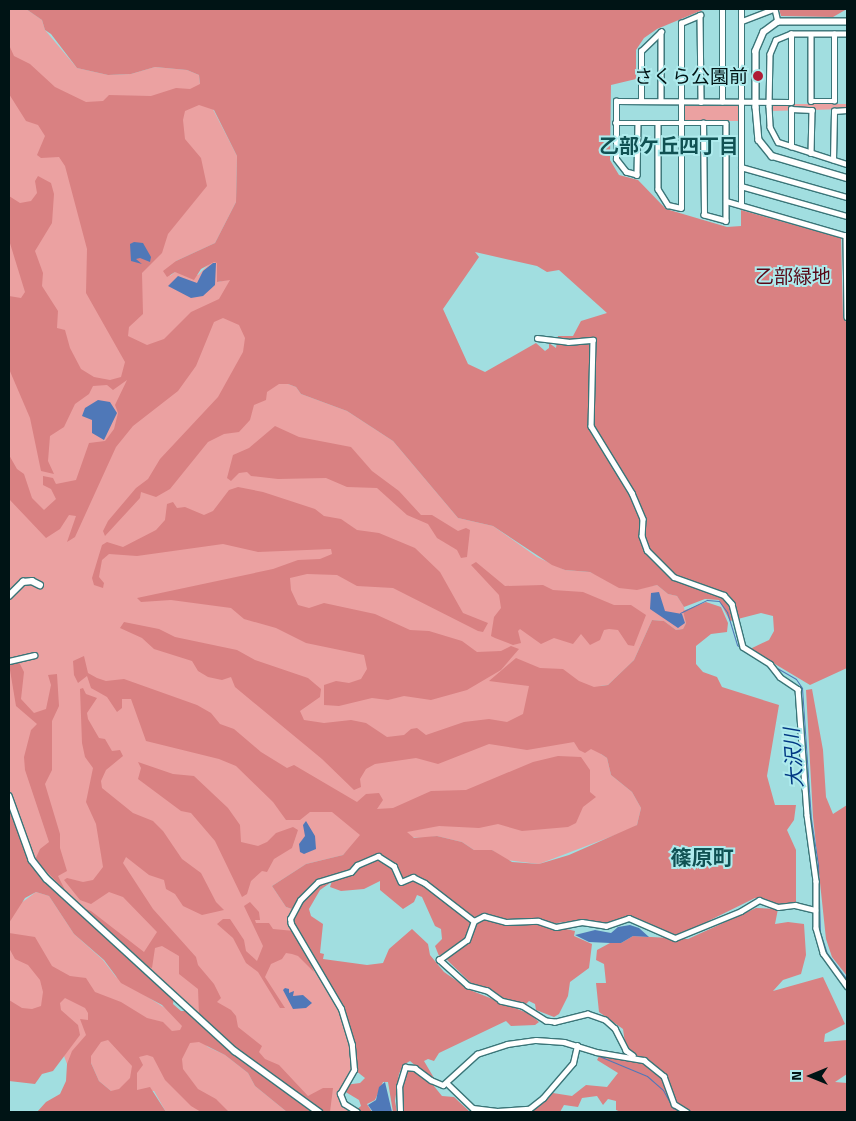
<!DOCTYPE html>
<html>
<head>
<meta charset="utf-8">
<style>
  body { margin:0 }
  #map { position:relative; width:856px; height:1121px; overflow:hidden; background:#a1dee0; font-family:"Titillium Web","Noto Sans JP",sans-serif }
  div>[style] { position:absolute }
  .green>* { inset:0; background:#eba1a1; transform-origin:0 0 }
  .forest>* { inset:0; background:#d98182 }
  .water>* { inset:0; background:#4f78b8 }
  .stream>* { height:1px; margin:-0.5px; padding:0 0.5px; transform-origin:0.5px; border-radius:0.5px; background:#4f78b8 }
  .roads { filter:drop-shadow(1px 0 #3a7578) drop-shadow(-1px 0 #3a7578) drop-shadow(0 1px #3a7578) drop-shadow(0 -1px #3a7578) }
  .minor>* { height:4.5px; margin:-2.25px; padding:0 2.25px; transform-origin:2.25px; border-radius:2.25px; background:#fff }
  .tertiary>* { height:5.5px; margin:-2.75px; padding:0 2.75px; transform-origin:2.75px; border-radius:2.75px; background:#fff }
  .dots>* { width:14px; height:14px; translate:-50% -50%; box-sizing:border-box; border:2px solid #aeebed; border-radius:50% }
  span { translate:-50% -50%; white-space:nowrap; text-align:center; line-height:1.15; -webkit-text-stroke:4px #aeebed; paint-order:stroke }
  .poi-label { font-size:19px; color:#001415 }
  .right { translate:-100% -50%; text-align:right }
  .park-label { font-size:19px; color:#580615 }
  .neighbourhood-label { font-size:20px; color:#105153; font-weight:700 }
  .water-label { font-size:20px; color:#003783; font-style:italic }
  .quarter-label { font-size:21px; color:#105153; font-weight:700 }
  .frame { position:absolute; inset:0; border:10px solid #001415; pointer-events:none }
  .north { position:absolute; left:786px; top:1051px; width:50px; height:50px; -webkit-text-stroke:4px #aeebed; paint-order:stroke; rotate:270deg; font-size:14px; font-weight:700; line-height:20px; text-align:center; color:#001415 }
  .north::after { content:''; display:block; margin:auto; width:18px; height:22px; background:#001415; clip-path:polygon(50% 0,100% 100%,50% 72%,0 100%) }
</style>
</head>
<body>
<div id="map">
  <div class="green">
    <div style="clip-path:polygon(9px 9px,26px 9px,42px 20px,45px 30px,77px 68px,108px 75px,131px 74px,155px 67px,187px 70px,199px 75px,200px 84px,237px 156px,236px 202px,215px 243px,176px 261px,170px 276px,175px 272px,198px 275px,211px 262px,217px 262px,218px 282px,230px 279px,288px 384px,296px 387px,301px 394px,347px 411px,393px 441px,458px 518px,493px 526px,537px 557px,565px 570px,590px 572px,629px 589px,657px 585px,668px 594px,677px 596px,684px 607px,686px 623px,683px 629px,676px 630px,664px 621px,652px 620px,634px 660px,608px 685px,600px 686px,601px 754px,607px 758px,611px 775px,632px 792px,641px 808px,637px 825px,631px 829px,539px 864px,505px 860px,492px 850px,474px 850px,462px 842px,437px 836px,426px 838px,361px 836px,343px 855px,306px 864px,272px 886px,286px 907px,292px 909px,290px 922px,339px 1007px,349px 1041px,352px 1070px,340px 1090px,342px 1101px,355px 1112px,324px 1112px,233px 1047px,49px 877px,40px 868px,22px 836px,9px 790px)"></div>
    <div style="clip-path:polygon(771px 104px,847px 104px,847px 109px,771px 111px)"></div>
    <div style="left:684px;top:106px;width:55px;height:15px"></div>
    <div style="clip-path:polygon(36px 892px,49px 896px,74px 934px,103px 960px,116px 977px,173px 1013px,208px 1047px,225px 1055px,248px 1073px,255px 1086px,287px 1112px,166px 1112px,154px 1091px,111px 1091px,99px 1081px,91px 1063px,67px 1064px,64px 1056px,9px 1000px,9px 923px,17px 906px)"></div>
  </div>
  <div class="forest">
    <div style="clip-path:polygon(evenodd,26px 9px,705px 9px,657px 29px,644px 38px,636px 50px,636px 79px,611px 85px,610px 160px,619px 175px,638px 180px,666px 209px,727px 227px,741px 226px,741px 210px,841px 238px,843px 318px,847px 323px,847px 668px,810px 685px,750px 649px,769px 640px,774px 631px,773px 616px,761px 613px,730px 621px,719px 600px,705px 599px,684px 607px,677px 596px,668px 594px,657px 585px,637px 590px,619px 588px,590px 572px,565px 570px,552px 565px,493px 526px,458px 518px,393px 441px,347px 411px,301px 394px,296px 387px,288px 384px,279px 384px,267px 392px,266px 400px,254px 405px,250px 420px,239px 432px,224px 434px,208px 442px,170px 489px,156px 497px,141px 492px,140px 498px,105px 536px,103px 531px,108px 521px,136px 488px,148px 479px,160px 459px,218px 397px,243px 352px,245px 338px,239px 325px,223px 318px,214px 322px,196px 366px,178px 391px,133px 426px,116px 447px,75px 537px,67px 542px,76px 516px,69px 515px,60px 529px,46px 538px,9px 499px,9px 455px,17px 469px,24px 474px,32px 498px,44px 510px,56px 499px,51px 489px,43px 485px,43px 476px,53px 478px,56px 484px,76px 480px,89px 443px,105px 441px,114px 429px,118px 413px,115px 405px,127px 380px,113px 390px,107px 385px,93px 386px,89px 394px,75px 404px,64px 427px,50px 436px,48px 461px,54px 474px,41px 471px,30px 418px,9px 369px,9px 296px,21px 298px,25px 292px,9px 240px,9px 196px,20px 203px,31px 201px,37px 193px,35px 181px,38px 176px,51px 183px,54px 194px,52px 223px,35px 251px,43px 273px,42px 286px,58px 311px,57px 328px,65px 330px,70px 348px,81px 369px,94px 377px,110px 380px,121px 377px,125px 362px,86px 293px,87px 249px,65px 166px,59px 157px,41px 158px,37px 155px,45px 136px,38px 125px,26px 121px,9px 94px,9px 45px,14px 56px,30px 64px,55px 87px,86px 102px,103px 101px,109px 95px,151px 96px,176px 88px,190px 89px,200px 84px,199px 75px,187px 70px,155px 67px,131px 74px,108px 75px,77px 68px,51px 34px,45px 30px,42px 20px,26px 9px,199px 105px,214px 110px,237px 156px,236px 202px,215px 243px,176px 261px,163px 271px,167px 277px,175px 272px,194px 280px,201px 269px,214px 262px,217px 263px,217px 282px,230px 280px,219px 299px,191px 312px,164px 339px,147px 345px,128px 336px,129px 327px,143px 314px,142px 273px,162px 253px,168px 234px,207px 186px,201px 158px,185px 139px,183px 120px,185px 111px,199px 105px,26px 9px,475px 252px,537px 266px,547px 272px,559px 270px,607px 313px,581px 321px,573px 336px,558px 336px,556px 348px,549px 343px,549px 348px,545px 351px,536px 343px,485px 372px,468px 364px,443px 309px,479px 257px,475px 252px)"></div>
    <div style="clip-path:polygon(779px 9px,847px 9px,833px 17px,781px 16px)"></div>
    <div style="clip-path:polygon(275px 426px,299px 437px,351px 447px,372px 471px,399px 491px,421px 515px,432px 515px,458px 531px,466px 528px,470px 530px,467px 557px,461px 558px,457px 550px,437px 538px,428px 524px,407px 515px,377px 488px,347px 487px,326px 478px,278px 479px,251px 476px,247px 472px,239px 473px,231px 481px,227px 478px,233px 455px,249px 448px)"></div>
    <div style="clip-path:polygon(238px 487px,263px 492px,315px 509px,324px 516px,341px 519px,357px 530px,379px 533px,415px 548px,440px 572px,463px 613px,488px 623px,483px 632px,478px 631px,393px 588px,357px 586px,337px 575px,307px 574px,290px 578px,291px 590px,298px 605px,309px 608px,324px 603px,375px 614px,410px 630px,429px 631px,462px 641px,477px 652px,501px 651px,511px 646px,519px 649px,501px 670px,467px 690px,431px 700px,404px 696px,388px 700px,372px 698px,339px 706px,324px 705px,324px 685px,336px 681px,349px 683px,361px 679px,367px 669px,364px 655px,306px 643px,276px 628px,244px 619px,231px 608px,171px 600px,141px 602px,137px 598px,273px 569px,298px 560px,320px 559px,332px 554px,331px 549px,258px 552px,223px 544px,137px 556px,109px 554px,102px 560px,99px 577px,104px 583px,103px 588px,94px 585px,92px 578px,102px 545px,107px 542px,123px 547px,156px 530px,165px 520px,167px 504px,173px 502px,177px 508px,185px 507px,204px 515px,213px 511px,229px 490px)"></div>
    <div style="clip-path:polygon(476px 562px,505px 586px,543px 585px,553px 590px,583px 592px,614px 605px,631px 605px,646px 615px,634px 646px,628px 645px,618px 630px,609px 629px,604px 630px,600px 640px,590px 645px,581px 634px,573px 644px,554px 638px,541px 644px,520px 629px,518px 631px,521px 643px,513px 645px,495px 638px,491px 636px,494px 617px,501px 608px,499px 595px,471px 565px)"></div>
    <div style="clip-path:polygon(706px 602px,721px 607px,728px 623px,727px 632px,711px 634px,696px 646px,696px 664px,703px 672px,717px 677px,722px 687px,779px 705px,767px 776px,775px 805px,796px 805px,794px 820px,787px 830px,796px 850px,796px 903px,777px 906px,755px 898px,678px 936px,628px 917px,605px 925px,579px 920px,550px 924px,534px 919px,501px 920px,482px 914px,474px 918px,466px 939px,439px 956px,435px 946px,442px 939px,441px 929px,435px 926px,422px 897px,417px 895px,414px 902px,403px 909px,380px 890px,380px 881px,364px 889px,341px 891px,330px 887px,332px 881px,324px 878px,303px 894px,292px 909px,286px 907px,272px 886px,306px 864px,343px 855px,360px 835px,332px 812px,310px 812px,300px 820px,286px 820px,273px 802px,236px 766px,219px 759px,146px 741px,131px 699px,122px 699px,122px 708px,117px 712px,107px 697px,91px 688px,87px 676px,78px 683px,74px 675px,73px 661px,84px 656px,88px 673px,97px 678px,106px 681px,124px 679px,197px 705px,211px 713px,220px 724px,234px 729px,261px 752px,287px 768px,294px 765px,357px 802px,366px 794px,379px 793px,383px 800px,377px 809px,393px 808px,431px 791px,466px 790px,533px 762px,558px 756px,581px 757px,590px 770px,590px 792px,596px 797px,583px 807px,576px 823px,568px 827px,522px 831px,498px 824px,479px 828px,439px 826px,407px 832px,414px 838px,437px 836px,462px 842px,474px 850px,492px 850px,512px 862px,539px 864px,569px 855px,637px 825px,641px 808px,632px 792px,611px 775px,607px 758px,601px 754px,591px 749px,585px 753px,579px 750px,574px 742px,527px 750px,489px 744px,438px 764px,416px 758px,375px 764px,366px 769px,360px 779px,361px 787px,354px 790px,322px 759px,235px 687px,231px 677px,222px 680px,208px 677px,198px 671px,192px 661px,154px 649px,142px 638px,120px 628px,124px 622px,159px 629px,175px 637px,237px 650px,255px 660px,308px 678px,321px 689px,320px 697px,300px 711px,304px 720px,324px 723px,351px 720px,366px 723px,387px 737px,404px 735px,411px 729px,417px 728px,426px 735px,464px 722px,489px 719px,507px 722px,523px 714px,529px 686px,489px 681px,516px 658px,540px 668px,563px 669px,579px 681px,594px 687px,608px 685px,634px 660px,652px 620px,664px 621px,676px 630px,683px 629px,686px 623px,683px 611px)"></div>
    <div style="clip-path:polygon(19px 662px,24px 672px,21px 699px,34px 713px,46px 709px,51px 685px,48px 675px,57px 674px,59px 706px,52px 721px,52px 770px,45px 784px,60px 834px,60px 848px,67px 871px,58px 876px,65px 890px,35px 860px,40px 849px,49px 842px,25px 770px,24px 757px,31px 730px,37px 724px,16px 706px,9px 664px)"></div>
    <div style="clip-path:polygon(83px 688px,86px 694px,97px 698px,87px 713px,88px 719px,99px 738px,105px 739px,112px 751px,120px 750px,123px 756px,106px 770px,101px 781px,102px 788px,133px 813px,153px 821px,163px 831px,182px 859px,201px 873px,216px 902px,224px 910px,202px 915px,183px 906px,175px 894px,166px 889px,164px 880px,149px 875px,126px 857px,123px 863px,153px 909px,196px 957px,198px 965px,214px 984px,221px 998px,217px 1002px,231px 1010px,236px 1016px,238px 1027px,262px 1046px,259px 1052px,265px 1059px,279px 1065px,308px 1096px,323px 1088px,333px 1088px,330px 1112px,324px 1112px,293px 1094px,233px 1047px,199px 1015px,198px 989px,179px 974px,179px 956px,162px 946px,155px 948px,152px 968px,146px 966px,83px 908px,91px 911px,144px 952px,157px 932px,123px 897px,109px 892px,91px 904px,80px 900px,64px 880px,67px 878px,83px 882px,93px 880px,103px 867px,96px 824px,86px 802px,93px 768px,85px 757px,82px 743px,80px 689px)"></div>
    <div style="clip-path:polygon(812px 689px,823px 750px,826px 797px,833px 814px,847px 805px,847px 976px,832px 957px,826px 939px,813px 817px,806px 690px)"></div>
    <div style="clip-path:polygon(138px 762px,173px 774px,194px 776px,228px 808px,240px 825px,241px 842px,258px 846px,267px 842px,276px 833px,293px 827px,298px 830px,292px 848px,274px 859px,267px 872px,262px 871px,251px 881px,247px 894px,242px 897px,215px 841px,191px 813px,181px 811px,138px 779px,141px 768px)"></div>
    <div style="clip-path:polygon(evenodd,9px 802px,20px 839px,40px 876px,174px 998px,173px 1004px,181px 1011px,188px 1011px,253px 1069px,315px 1112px,287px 1112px,255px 1086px,248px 1073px,225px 1055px,199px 1042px,190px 1043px,182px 1059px,183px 1069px,198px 1089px,216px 1099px,229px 1112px,201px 1112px,191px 1106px,165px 1080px,153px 1057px,147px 1055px,139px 1057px,143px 1065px,137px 1073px,137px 1090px,150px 1087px,166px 1112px,37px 1112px,46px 1102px,60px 1094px,66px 1081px,67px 1064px,72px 1051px,86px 1035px,80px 1019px,88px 1020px,88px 1013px,85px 1008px,65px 998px,60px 1003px,61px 1010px,78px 1025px,80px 1035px,53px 1071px,42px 1074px,35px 1084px,9px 1081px,9px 1000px,22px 1008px,32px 1009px,41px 1006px,43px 992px,40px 980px,28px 965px,15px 959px,9px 948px,9px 933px,35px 937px,52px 966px,70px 976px,86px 978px,95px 992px,121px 1002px,147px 1018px,163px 1022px,172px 1031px,180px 1030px,182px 1026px,162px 1005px,121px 983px,104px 960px,74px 934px,49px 896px,36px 892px,25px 898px,9px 923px,9px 802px,108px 1040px,132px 1066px,130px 1078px,119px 1089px,111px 1091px,99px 1081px,91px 1063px,91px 1056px,101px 1042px,108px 1040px)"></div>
    <div style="clip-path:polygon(323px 882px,330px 883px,320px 890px,309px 909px,311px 916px,323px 924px,320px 953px,324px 954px,323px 959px,367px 965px,383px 963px,389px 949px,412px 929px,428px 944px,430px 955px,444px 972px,470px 990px,530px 1014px,539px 1022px,535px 1025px,511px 1026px,506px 1021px,439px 1053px,434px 1061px,428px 1059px,424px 1061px,434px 1078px,431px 1079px,410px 1061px,403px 1065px,399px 1074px,395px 1101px,397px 1112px,393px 1112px,388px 1082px,383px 1082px,375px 1100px,367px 1104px,372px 1112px,359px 1112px,356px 1110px,361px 1106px,359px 1100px,344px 1091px,345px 1085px,360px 1083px,365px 1078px,355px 1070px,350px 1032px,310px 948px,292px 923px,302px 900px)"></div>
    <div style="clip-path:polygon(250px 902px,259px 912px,260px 920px,255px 920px,256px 923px,269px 923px,273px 929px,294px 931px,304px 945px,314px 972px,298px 956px,292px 954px,286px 953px,282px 959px,271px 964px,265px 977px,285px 1008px,280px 1008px,258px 972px,246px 963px,233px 938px,217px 924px,223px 919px,230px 919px,244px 940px,246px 951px,257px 961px,263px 946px,244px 906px)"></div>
    <div style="clip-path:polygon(756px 908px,778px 909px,775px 924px,788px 922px,804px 924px,806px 955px,801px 974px,783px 980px,773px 991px,823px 977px,845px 1024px,825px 1034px,824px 1042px,847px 1040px,847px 1074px,835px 1082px,847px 1083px,847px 1112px,621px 1112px,616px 1110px,616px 1101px,608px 1099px,603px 1105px,597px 1096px,582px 1098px,578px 1107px,564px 1105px,560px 1112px,519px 1112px,534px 1109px,553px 1093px,572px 1096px,586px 1085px,607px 1087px,618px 1073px,597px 1060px,600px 1054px,624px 1056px,632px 1061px,636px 1057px,625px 1043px,623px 1029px,599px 1012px,596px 983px,606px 983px,604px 964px,596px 960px,597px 950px,610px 943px,621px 943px,633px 936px,688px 939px)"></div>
    <div style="clip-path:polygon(483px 918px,506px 925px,540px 923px,575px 931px,574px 936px,592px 944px,589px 968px,570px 982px,568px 996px,559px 1014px,554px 1017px,536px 1010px,535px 1004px,529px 1001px,524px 1006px,507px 1002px,474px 986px,446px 959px,447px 954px,464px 944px,475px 922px)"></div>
    <div style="clip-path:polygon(412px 1069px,429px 1080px,442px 1096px,454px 1097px,470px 1112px,402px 1112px,400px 1091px,406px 1071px)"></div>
  </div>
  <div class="water">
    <div style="clip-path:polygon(134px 242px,143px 243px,151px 257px,150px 262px,140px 258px,136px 259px,142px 264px,131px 261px,130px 244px)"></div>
    <div style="clip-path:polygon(213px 263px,216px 263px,215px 285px,203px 296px,191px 298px,168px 286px,178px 276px,197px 283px,203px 271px)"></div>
    <div style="clip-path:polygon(98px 400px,110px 402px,117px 413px,104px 440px,92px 433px,92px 420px,82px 416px,85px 408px)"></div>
    <div style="clip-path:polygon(659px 592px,665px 611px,682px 614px,685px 623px,678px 628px,650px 609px,651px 593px)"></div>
    <div style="clip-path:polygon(306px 821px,315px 836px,316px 849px,304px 854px,300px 852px,299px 844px,305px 836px,303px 825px)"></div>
    <div style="clip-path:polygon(630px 925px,639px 928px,649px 937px,633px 936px,621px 943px,610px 943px,589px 942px,575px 935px,595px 930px,611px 933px,618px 927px)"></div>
    <div style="clip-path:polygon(285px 988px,289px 989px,289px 993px,294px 991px,293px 996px,303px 995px,312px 1003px,306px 1008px,293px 1009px,283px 990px)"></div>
    <div style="clip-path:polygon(385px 1082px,392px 1112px,373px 1112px,368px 1105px,376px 1100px,379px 1087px)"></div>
  </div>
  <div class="stream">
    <div style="left:680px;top:613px;width:30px;rotate:-26deg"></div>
    <div style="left:707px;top:600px;width:12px;rotate:5deg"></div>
    <div style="left:719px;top:601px;width:14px;rotate:54deg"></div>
    <div style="left:727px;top:612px;width:34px;rotate:73deg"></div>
    <div style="left:737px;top:645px;width:40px;rotate:34deg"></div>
    <div style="left:777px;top:668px;width:22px;rotate:30deg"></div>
    <div style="left:796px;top:679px;width:11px;rotate:56deg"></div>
    <div style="left:802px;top:688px;width:131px;rotate:86.1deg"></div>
    <div style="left:811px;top:819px;width:47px;rotate:81.3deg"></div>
    <div style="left:818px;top:865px;width:67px;rotate:88.3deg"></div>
    <div style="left:820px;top:932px;width:22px;rotate:72deg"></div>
    <div style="left:827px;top:953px;width:34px;rotate:53deg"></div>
    <div style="left:599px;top:1056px;width:52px;rotate:22.6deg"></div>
    <div style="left:647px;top:1076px;width:21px;rotate:41deg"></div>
    <div style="left:663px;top:1090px;width:21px;rotate:61deg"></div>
    <div style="left:673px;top:1108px;width:9px;rotate:18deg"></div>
  </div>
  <div class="roads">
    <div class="minor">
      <div style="left:775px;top:9px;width:13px;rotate:77deg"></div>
      <div style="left:742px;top:21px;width:33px;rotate:-21deg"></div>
      <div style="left:661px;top:32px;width:69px;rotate:90deg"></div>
      <div style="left:811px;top:34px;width:67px;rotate:90deg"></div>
      <div style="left:811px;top:101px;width:23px"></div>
      <div style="left:834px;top:101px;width:67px;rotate:-90deg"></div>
      <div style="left:847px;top:34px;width:56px;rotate:180deg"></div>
      <div style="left:791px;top:34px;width:16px;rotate:158deg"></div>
      <div style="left:776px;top:40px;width:15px;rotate:113deg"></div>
      <div style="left:770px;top:54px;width:52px;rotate:91.1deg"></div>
      <div style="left:769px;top:106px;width:21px;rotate:87deg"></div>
      <div style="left:770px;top:127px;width:17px;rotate:62deg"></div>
      <div style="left:778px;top:142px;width:72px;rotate:17.7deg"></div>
      <div style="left:641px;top:101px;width:50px;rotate:-90deg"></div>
      <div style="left:641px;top:51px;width:28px;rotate:-44deg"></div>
      <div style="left:722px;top:102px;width:93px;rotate:-90deg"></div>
      <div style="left:615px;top:123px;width:111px"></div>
      <div style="left:726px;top:123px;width:98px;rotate:90deg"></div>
      <div style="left:726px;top:221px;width:23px;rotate:-165deg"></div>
      <div style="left:704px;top:215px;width:92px;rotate:-90.6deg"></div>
      <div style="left:638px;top:123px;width:52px;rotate:91.1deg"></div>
      <div style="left:637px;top:175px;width:11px;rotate:-165deg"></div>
      <div style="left:626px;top:172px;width:16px;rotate:-128deg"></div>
      <div style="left:616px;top:159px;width:58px;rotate:-90deg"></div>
      <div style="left:616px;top:101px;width:175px;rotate:0.3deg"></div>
      <div style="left:791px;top:102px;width:68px;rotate:-90deg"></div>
      <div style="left:658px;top:123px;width:66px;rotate:90deg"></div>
      <div style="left:658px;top:189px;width:19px;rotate:58deg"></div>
      <div style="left:668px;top:205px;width:13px;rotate:13deg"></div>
      <div style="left:681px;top:208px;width:185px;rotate:-90deg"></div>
      <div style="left:681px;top:23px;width:21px;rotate:-23deg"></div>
      <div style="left:700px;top:15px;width:87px;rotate:89.3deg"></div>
      <div style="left:791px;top:147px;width:38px;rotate:-90deg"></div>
      <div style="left:791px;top:109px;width:21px;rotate:3deg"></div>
      <div style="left:812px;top:110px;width:43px;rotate:91.3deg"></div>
      <div style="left:833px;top:160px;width:49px;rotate:-88.8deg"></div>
      <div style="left:834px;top:111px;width:13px;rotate:-4deg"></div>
      <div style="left:741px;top:167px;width:110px;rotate:15.8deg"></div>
      <div style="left:741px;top:186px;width:110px;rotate:15.8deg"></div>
      <div style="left:726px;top:201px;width:126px;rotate:16.1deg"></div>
      <div style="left:741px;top:205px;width:196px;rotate:-90deg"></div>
      <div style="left:846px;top:235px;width:82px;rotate:89.3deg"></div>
      <div style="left:537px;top:338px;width:31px;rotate:7deg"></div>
      <div style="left:568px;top:342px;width:25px;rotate:-5deg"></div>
      <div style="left:593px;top:340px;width:86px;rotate:91.3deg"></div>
      <div style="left:591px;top:426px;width:79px;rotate:58.5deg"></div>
      <div style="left:632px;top:493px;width:28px;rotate:67deg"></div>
      <div style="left:643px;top:519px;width:17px;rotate:93deg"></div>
      <div style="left:642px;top:536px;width:15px;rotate:70deg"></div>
      <div style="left:647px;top:550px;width:38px;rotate:45deg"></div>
      <div style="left:674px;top:577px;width:53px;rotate:19.8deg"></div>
      <div style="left:724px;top:595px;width:12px;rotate:48deg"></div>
      <div style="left:732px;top:604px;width:44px;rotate:75.7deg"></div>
      <div style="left:743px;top:647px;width:32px;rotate:32deg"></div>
      <div style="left:770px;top:664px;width:16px;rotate:52deg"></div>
      <div style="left:780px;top:677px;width:22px;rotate:34deg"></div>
      <div style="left:798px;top:689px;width:126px;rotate:85.9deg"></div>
      <div style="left:807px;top:815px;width:67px;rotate:82.2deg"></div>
      <div style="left:816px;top:881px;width:47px;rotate:90deg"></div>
      <div style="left:816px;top:928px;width:26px;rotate:74deg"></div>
      <div style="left:823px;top:953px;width:41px;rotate:54deg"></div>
      <div style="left:9px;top:661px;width:26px;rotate:-13deg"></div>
      <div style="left:633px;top:1056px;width:9px;rotate:-144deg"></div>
      <div style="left:626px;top:1051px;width:25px;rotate:-117deg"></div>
      <div style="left:615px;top:1029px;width:13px;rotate:-138deg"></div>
      <div style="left:605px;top:1020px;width:18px;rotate:-161deg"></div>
      <div style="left:588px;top:1014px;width:34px;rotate:166deg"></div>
      <div style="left:555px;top:1022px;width:9px;rotate:-174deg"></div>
      <div style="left:546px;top:1021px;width:28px;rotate:-148deg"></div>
      <div style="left:522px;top:1006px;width:22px;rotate:-167deg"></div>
      <div style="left:501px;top:1001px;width:17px;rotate:-144deg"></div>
      <div style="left:487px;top:991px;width:20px;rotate:-165deg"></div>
      <div style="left:468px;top:986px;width:39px;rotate:-138deg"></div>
      <div style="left:439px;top:960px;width:34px;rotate:-36deg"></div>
      <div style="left:467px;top:940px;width:20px;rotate:-70deg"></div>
      <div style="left:474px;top:921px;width:11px;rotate:-27deg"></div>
      <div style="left:484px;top:916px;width:23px;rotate:15deg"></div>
      <div style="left:506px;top:922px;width:32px;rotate:-2deg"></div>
      <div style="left:538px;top:921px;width:19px;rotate:18deg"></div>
      <div style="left:556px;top:927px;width:26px;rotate:-11deg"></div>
      <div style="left:582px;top:922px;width:24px;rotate:9deg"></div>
      <div style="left:606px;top:926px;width:24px;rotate:-19deg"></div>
      <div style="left:629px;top:918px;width:50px;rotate:23.5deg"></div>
      <div style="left:675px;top:938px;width:71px;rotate:-22.2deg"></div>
      <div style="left:741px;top:911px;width:21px;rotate:-31deg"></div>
      <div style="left:759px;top:900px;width:20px;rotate:20deg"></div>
      <div style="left:778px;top:907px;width:17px;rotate:-7deg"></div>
      <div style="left:795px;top:905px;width:21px;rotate:14deg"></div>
      <div style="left:448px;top:1084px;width:35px;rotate:44deg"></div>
      <div style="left:473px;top:1108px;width:24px;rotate:7deg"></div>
      <div style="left:497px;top:1111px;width:32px;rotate:-4deg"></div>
      <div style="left:529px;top:1109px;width:18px;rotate:-38deg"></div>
      <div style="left:543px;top:1098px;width:46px;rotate:-49.4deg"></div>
      <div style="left:573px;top:1063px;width:18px;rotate:-77deg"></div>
      <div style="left:357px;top:1112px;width:15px;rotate:-148deg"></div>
      <div style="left:344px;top:1104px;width:11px;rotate:-112deg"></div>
      <div style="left:340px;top:1094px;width:28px;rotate:-60deg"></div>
      <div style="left:354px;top:1070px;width:25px;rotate:-95deg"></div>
      <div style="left:352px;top:1045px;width:38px;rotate:-107deg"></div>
      <div style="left:341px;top:1009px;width:99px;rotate:-120.5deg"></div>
      <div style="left:291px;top:924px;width:5px;rotate:-101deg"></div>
      <div style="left:290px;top:919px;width:21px;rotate:-62deg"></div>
      <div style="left:300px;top:900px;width:25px;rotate:-45deg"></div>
      <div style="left:318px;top:882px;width:34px;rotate:-17deg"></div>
      <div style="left:351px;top:872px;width:9px;rotate:-49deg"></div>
      <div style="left:357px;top:865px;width:23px;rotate:-23deg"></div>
      <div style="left:378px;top:856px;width:19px;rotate:32deg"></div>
      <div style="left:394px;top:866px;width:17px;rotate:66deg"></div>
      <div style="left:401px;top:882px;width:13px;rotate:-23deg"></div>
      <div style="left:413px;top:877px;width:13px;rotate:27deg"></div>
      <div style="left:425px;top:883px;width:62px;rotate:37.8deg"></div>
      <div style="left:400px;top:1112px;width:25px;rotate:-92deg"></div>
      <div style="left:399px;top:1087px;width:21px;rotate:-73deg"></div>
      <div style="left:405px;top:1067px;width:10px;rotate:6deg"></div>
      <div style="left:415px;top:1068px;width:20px;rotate:37deg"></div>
      <div style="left:431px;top:1080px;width:13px;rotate:23deg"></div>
      <div style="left:443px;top:1085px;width:46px;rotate:-42.4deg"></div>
      <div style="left:477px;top:1054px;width:32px;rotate:-18deg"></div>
      <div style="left:507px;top:1044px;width:29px;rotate:-8deg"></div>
      <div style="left:536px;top:1040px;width:28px;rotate:4deg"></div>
      <div style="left:564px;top:1042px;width:34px;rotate:17deg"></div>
      <div style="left:596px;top:1052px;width:49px;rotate:9.5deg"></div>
      <div style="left:644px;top:1060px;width:26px;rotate:39deg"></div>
      <div style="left:664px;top:1076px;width:30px;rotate:70deg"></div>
      <div style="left:674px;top:1104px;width:15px;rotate:32deg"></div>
    </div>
    <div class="tertiary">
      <div style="left:847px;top:22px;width:69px;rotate:180deg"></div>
      <div style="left:778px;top:22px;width:17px;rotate:144deg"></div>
      <div style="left:764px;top:32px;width:21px;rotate:113deg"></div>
      <div style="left:756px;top:51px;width:56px;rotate:90deg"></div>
      <div style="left:756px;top:107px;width:33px;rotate:85deg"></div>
      <div style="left:759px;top:140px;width:21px;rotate:51deg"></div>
      <div style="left:772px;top:156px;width:78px;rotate:16.3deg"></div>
      <div style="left:9px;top:596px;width:20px;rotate:-45deg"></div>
      <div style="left:23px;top:582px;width:9px;rotate:-6deg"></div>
      <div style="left:32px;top:581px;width:9px;rotate:27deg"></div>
      <div style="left:9px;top:796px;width:68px;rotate:70.2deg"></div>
      <div style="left:32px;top:860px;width:24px;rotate:52deg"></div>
      <div style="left:47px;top:879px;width:255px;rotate:42.5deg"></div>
      <div style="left:235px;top:1051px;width:104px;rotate:36deg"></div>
    </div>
  </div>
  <div class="dots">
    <div style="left:758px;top:76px;background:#af1b35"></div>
  </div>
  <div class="poi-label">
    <span class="right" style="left:748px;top:76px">さくら公園前</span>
  </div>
  <div class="park-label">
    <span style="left:793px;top:276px">乙部緑地</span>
  </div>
  <div class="neighbourhood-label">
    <span style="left:669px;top:145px">乙部ケ丘四丁目</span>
  </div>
  <div class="water-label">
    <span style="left:793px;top:758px;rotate:-94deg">大沢川</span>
  </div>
  <div class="quarter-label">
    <span style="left:702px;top:857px">篠原町</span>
  </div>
  <div class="frame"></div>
  <div class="north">N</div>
</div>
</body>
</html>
